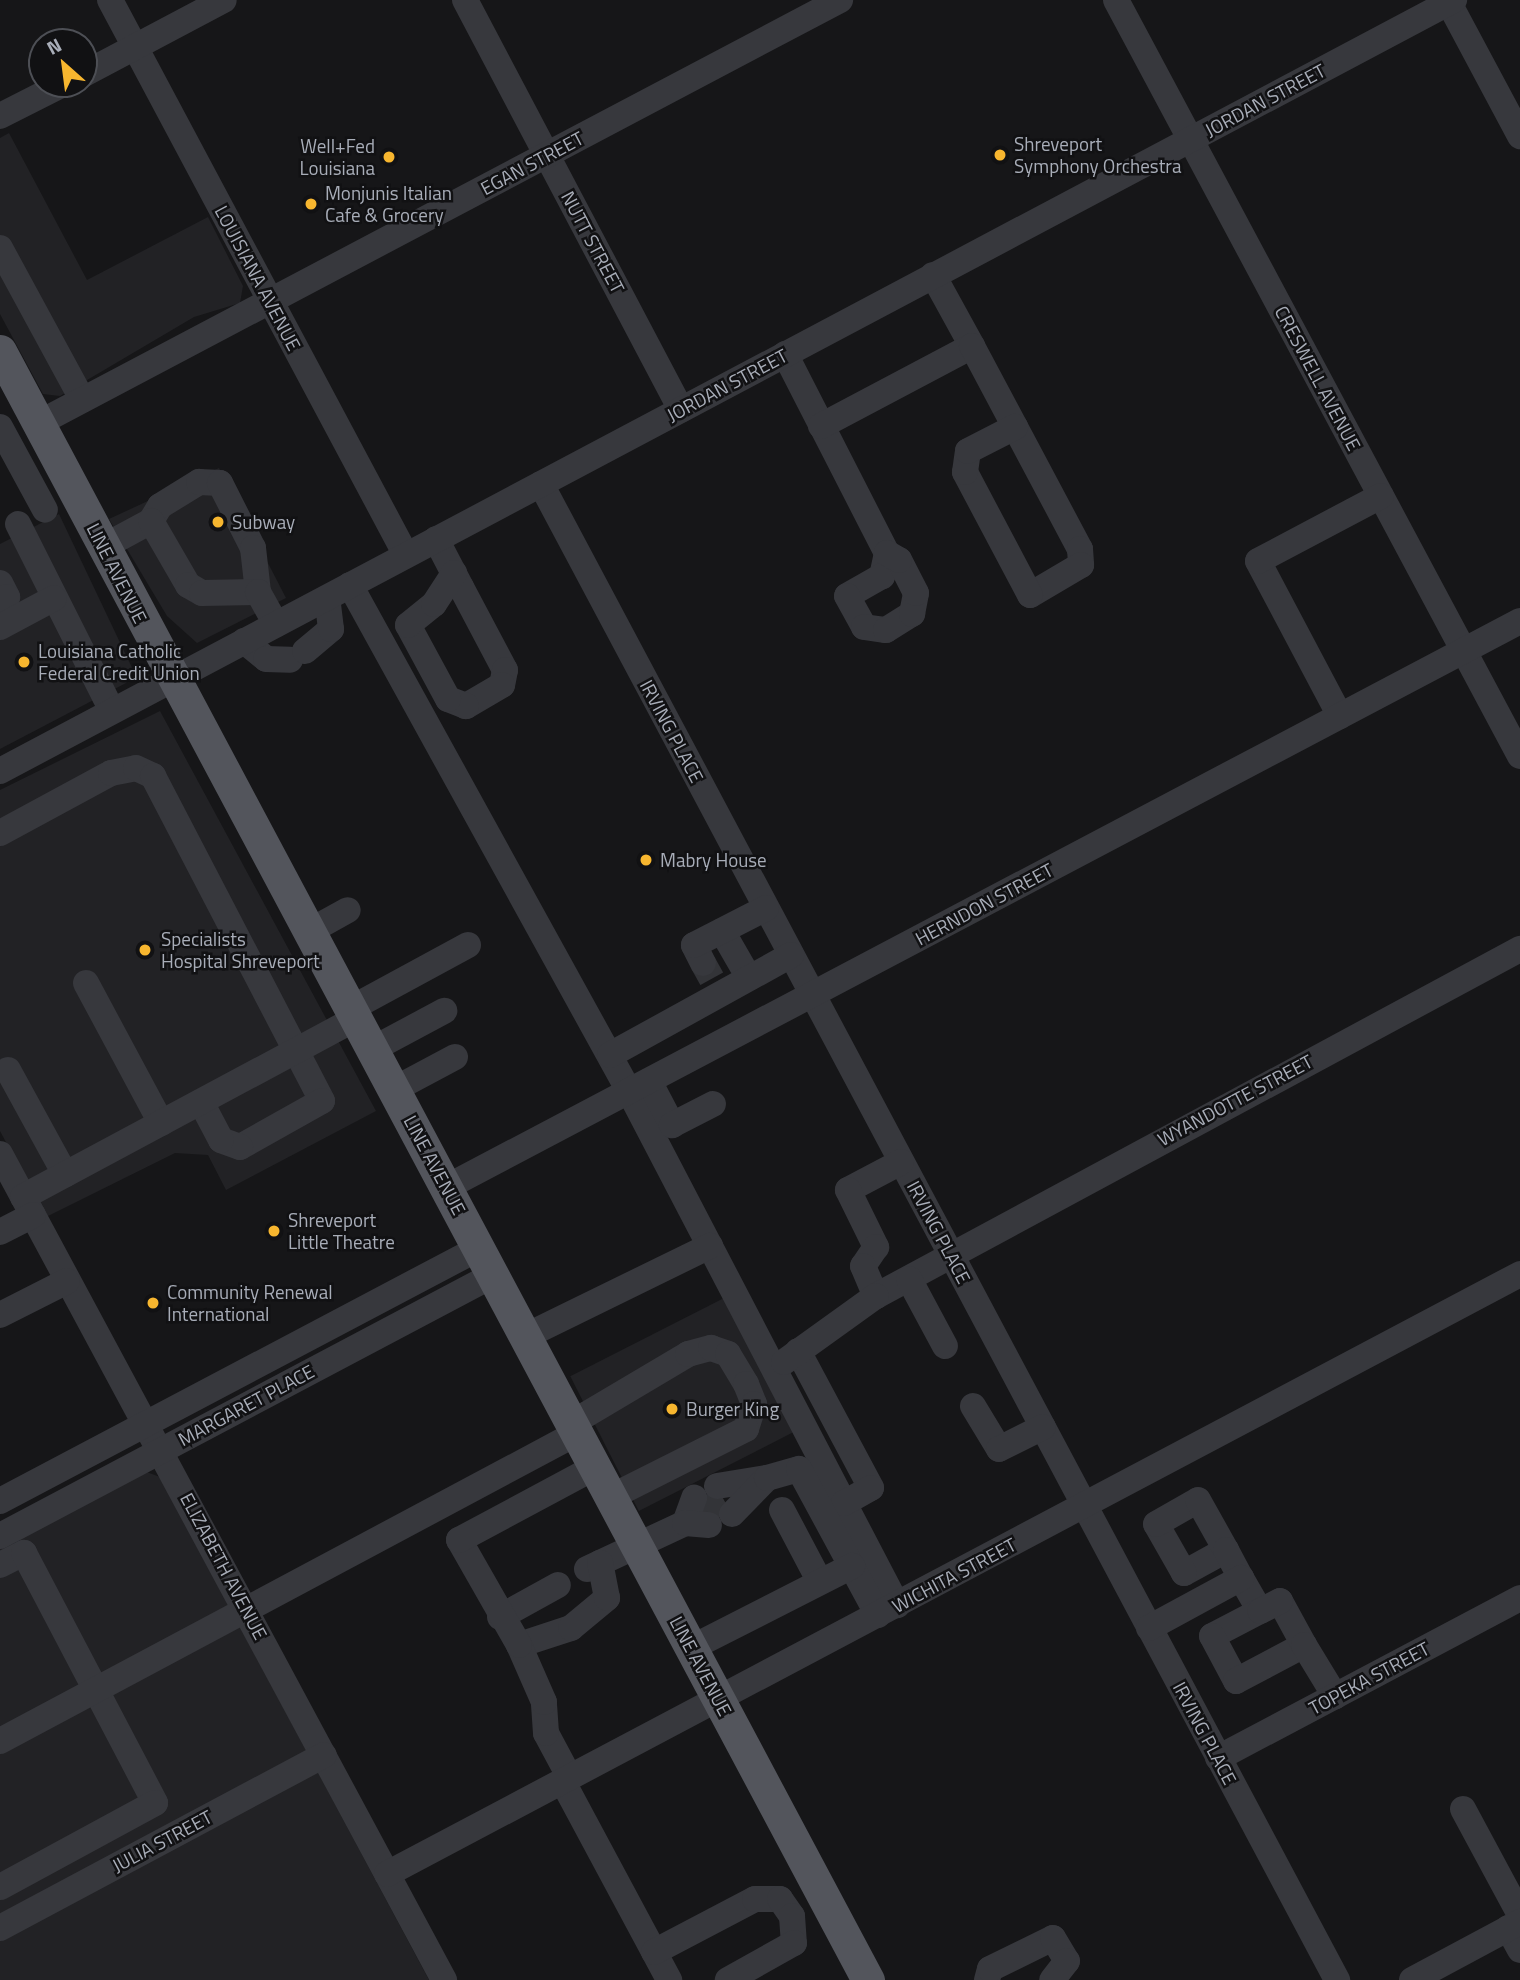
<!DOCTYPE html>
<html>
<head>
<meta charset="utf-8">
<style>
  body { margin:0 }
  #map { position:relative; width:1520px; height:1980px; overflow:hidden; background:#161618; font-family:"Titillium Web",sans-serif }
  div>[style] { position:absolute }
  .built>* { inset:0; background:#222225; transform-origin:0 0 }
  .minor-tunnel>* { height:26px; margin-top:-13px; transform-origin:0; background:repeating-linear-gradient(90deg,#333438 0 26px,transparent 0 39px) }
  .minor>* { height:26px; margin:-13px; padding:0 13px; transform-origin:13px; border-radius:13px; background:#37383d }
  .major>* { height:33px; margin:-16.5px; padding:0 16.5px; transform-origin:16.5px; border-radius:16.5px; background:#53555c }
  .dots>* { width:19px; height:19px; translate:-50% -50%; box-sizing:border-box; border:4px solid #111113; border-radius:50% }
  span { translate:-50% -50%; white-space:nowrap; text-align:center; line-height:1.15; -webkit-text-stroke:5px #111113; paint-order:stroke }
  .street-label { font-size:19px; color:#a8adb8 }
  .poi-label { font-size:19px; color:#a8adb8 }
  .left { translate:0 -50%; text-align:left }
  .right { translate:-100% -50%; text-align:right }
  .north { position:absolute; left:28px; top:28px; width:70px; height:70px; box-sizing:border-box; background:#111113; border:2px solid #4d4f55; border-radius:50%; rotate:332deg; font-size:19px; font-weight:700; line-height:28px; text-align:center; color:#a8adb8 }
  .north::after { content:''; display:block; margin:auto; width:24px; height:32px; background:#f7b62f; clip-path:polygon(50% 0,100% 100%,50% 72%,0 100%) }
</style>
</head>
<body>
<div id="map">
  <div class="built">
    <div style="clip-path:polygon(9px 133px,87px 280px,208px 217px,243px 286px,240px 303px,194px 317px,60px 396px,43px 394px,0 314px,0 138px)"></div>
    <div style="clip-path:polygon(219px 468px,286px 598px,197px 643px,167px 616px,109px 519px)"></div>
    <div style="clip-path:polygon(59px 514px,134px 672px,126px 683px,0 749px,0 544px)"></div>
    <div style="clip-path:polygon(160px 711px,376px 1111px,226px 1190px,208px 1155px,175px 1153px,46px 1217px,0 1131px,0 790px)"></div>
    <div style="left:728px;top:1296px;width:151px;height:177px;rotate:63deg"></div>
    <div style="clip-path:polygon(144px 1471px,160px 1477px,429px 1980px,0 1980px,0 1546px)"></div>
  </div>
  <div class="minor-tunnel">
    <div style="left:703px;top:963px;width:18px;rotate:61deg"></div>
    <div style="left:702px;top:1512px;width:25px;rotate:-29deg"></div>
  </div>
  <div class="minor">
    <div style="left:110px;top:0;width:629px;rotate:61.93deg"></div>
    <div style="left:465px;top:0;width:463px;rotate:62.2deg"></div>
    <div style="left:1116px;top:0;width:857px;rotate:61.88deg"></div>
    <div style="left:1449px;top:3px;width:151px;rotate:61.9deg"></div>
    <div style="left:84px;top:74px;width:158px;rotate:-27.9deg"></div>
    <div style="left:0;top:116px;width:71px;rotate:-26.9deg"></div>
    <div style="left:0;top:248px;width:172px;rotate:61.5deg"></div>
    <div style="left:933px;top:275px;width:81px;rotate:61.2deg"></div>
    <div style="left:785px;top:354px;width:224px;rotate:62.9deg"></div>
    <div style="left:887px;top:553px;width:24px;rotate:102deg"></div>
    <div style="left:882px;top:576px;width:40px;rotate:150.3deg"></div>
    <div style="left:847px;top:596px;width:35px;rotate:61deg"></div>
    <div style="left:864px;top:627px;width:22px;rotate:8deg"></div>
    <div style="left:886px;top:630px;width:31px;rotate:-32deg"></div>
    <div style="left:912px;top:614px;width:21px;rotate:-79deg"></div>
    <div style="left:916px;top:593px;width:37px;rotate:-117deg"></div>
    <div style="left:899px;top:560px;width:14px;rotate:-150deg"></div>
    <div style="left:39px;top:423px;width:906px;rotate:-27.84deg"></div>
    <div style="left:821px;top:426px;width:171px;rotate:-27.9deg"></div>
    <div style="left:972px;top:346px;width:230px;rotate:62deg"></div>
    <div style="left:1080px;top:549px;width:16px;rotate:86deg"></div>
    <div style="left:1081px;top:565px;width:59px;rotate:149.5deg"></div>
    <div style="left:1030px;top:595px;width:139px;rotate:-117.9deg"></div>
    <div style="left:965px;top:472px;width:21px;rotate:-82deg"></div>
    <div style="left:968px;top:451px;width:53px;rotate:-27.1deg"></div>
    <div style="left:0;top:427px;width:94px;rotate:61.5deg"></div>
    <div style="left:541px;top:484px;width:1695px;rotate:61.98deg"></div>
    <div style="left:151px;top:521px;width:17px;rotate:-59deg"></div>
    <div style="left:160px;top:506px;width:46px;rotate:-31.6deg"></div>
    <div style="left:199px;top:482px;width:21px;rotate:3deg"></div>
    <div style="left:220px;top:483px;width:73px;rotate:63.1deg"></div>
    <div style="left:253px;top:548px;width:44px;rotate:83.5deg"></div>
    <div style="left:18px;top:524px;width:209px;rotate:63.3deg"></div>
    <div style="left:436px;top:539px;width:54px;rotate:62.5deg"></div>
    <div style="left:461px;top:587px;width:94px;rotate:62.1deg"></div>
    <div style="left:505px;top:670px;width:15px;rotate:101deg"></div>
    <div style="left:502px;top:685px;width:42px;rotate:149.7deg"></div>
    <div style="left:466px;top:706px;width:19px;rotate:-159deg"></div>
    <div style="left:448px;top:699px;width:84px;rotate:-118.4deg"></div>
    <div style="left:408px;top:625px;width:33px;rotate:-39deg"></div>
    <div style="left:434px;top:604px;width:37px;rotate:-57deg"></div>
    <div style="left:103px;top:547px;width:55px;rotate:-28.4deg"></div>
    <div style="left:151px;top:521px;width:74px;rotate:60deg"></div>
    <div style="left:188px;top:585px;width:16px;rotate:30deg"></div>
    <div style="left:202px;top:593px;width:56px;rotate:-1deg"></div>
    <div style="left:258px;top:592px;width:37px;rotate:61deg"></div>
    <div style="left:0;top:583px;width:16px;rotate:63deg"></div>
    <div style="left:7px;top:597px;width:8px;rotate:150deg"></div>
    <div style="left:350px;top:585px;width:578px;rotate:61.13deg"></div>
    <div style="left:629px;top:1091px;width:580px;rotate:62.46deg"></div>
    <div style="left:0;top:627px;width:61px;rotate:-28.2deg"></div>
    <div style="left:244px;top:641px;width:28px;rotate:39deg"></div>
    <div style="left:266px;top:659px;width:24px;rotate:2deg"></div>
    <div style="left:305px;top:651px;width:34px;rotate:-40deg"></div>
    <div style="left:331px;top:629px;width:31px;rotate:-97deg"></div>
    <div style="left:1340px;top:716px;width:175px;rotate:-117.9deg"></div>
    <div style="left:1258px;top:561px;width:139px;rotate:-27.9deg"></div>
    <div style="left:0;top:771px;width:1646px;rotate:-27.94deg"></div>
    <div style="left:0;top:833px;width:126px;rotate:-28.4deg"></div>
    <div style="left:111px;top:773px;width:25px;rotate:-11deg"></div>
    <div style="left:136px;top:768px;width:19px;rotate:25deg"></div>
    <div style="left:153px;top:776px;width:366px;rotate:62.5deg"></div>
    <div style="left:322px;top:1101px;width:94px;rotate:150.7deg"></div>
    <div style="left:240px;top:1147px;width:20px;rotate:-160deg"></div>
    <div style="left:221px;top:1140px;width:43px;rotate:-117.8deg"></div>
    <div style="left:310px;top:931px;width:43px;rotate:-28.9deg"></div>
    <div style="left:722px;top:931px;width:54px;rotate:60.1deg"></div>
    <div style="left:703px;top:963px;width:20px;rotate:-117deg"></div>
    <div style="left:694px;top:945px;width:81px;rotate:-27.2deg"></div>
    <div style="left:86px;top:983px;width:159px;rotate:61.8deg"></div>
    <div style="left:352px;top:1008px;width:132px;rotate:-28.5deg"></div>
    <div style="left:373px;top:1049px;width:81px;rotate:-28.2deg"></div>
    <div style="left:610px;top:1055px;width:207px;rotate:-28.9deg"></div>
    <div style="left:8px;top:1070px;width:119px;rotate:61.3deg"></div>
    <div style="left:649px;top:1081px;width:50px;rotate:62.4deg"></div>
    <div style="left:672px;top:1125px;width:46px;rotate:-27.1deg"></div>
    <div style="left:395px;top:1089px;width:68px;rotate:-28.1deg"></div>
    <div style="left:0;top:1154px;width:938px;rotate:61.74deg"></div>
    <div style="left:901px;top:1162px;width:60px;rotate:152.2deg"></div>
    <div style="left:848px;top:1190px;width:64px;rotate:63.8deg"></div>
    <div style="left:876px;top:1247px;width:23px;rotate:124deg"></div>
    <div style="left:863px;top:1266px;width:33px;rotate:67deg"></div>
    <div style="left:876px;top:1296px;width:732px;rotate:-28.32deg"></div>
    <div style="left:447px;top:1187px;width:1213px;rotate:-27.81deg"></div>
    <div style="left:23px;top:1197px;width:379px;rotate:-28.2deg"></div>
    <div style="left:0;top:1232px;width:37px;rotate:-27deg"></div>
    <div style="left:909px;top:1279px;width:76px;rotate:61.8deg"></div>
    <div style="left:0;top:1315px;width:75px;rotate:-26.9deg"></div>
    <div style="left:526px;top:1336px;width:205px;rotate:-26.1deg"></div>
    <div style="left:798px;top:1351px;width:155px;rotate:61.9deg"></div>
    <div style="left:871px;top:1488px;width:31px;rotate:151deg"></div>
    <div style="left:784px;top:1362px;width:113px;rotate:-35.7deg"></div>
    <div style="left:973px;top:1406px;width:50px;rotate:58.8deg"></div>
    <div style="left:999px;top:1449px;width:49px;rotate:-26.6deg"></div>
    <div style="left:572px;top:1423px;width:135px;rotate:-30.7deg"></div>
    <div style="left:688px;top:1354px;width:24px;rotate:-15deg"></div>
    <div style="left:711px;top:1348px;width:18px;rotate:19deg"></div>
    <div style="left:728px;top:1354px;width:35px;rotate:59deg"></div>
    <div style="left:746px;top:1384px;width:22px;rotate:68deg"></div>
    <div style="left:754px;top:1404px;width:26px;rotate:108deg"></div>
    <div style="left:746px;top:1429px;width:151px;rotate:153.3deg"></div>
    <div style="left:717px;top:1486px;width:51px;rotate:-9.1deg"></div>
    <div style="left:0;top:1501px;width:542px;rotate:-27.84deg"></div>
    <div style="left:782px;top:1510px;width:81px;rotate:62.2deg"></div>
    <div style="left:732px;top:1514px;width:50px;rotate:-45.8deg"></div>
    <div style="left:767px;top:1478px;width:33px;rotate:-16deg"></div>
    <div style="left:799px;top:1469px;width:166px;rotate:61.6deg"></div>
    <div style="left:685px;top:1523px;width:27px;rotate:-70deg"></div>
    <div style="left:0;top:1536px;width:558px;rotate:-27.9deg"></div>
    <div style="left:1226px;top:1550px;width:48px;rotate:151.3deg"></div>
    <div style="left:1184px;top:1573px;width:56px;rotate:-119.7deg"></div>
    <div style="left:1156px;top:1524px;width:48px;rotate:-29.7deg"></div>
    <div style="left:1198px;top:1500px;width:57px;rotate:60.8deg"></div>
    <div style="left:1226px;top:1550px;width:32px;rotate:62deg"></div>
    <div style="left:1241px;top:1578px;width:38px;rotate:60deg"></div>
    <div style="left:1260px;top:1611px;width:54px;rotate:152.5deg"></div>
    <div style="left:1212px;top:1636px;width:51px;rotate:61.9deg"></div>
    <div style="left:1236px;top:1681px;width:77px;rotate:-27.9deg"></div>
    <div style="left:1304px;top:1645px;width:50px;rotate:-118.6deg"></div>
    <div style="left:1280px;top:1601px;width:22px;rotate:153deg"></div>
    <div style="left:0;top:1565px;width:27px;rotate:-27deg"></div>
    <div style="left:24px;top:1553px;width:282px;rotate:62.3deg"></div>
    <div style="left:155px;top:1803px;width:176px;rotate:151.5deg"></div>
    <div style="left:587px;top:1569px;width:108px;rotate:-25.1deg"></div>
    <div style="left:685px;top:1523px;width:24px;rotate:5deg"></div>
    <div style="left:500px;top:1617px;width:66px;rotate:-28.9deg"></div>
    <div style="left:1149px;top:1628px;width:105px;rotate:-28.5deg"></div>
    <div style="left:519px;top:1645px;width:55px;rotate:-18.1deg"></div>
    <div style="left:571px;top:1628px;width:47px;rotate:-39.8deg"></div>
    <div style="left:607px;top:1598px;width:36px;rotate:-101deg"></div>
    <div style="left:1304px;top:1645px;width:60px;rotate:58.7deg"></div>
    <div style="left:691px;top:1648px;width:181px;rotate:-27deg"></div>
    <div style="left:0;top:1741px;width:654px;rotate:-28.09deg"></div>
    <div style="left:1218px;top:1758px;width:342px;rotate:-27.9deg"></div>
    <div style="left:570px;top:1778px;width:51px;rotate:-118.1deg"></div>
    <div style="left:546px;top:1733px;width:31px;rotate:-94deg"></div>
    <div style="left:544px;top:1702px;width:62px;rotate:-113.7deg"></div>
    <div style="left:519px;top:1645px;width:121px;rotate:-119.7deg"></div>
    <div style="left:459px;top:1540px;width:154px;rotate:-28.2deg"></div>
    <div style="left:563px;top:1782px;width:225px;rotate:61.8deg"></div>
    <div style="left:1463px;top:1809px;width:120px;rotate:61.7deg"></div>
    <div style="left:387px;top:1874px;width:1282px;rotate:-27.9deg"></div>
    <div style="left:0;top:1928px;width:367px;rotate:-28.1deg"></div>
    <div style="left:1508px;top:1928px;width:25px;rotate:61deg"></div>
    <div style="left:654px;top:1952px;width:114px;rotate:-27.7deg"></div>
    <div style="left:755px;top:1899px;width:25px"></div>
    <div style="left:780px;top:1899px;width:21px;rotate:55deg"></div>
    <div style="left:792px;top:1916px;width:27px;rotate:86deg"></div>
    <div style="left:794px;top:1943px;width:76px;rotate:150.7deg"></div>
    <div style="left:987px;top:1980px;width:11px;rotate:-75deg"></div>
    <div style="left:990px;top:1969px;width:70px;rotate:-26.2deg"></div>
    <div style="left:1053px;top:1938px;width:27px;rotate:59deg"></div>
    <div style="left:1067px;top:1961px;width:24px;rotate:128deg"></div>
    <div style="left:1412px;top:1980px;width:123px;rotate:-28.2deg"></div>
  </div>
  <div class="major">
    <div style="left:0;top:351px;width:1846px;rotate:61.95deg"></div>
  </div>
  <div class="dots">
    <div style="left:1000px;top:155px;background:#f7b62f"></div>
    <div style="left:389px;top:157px;background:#f7b62f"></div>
    <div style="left:311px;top:204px;background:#f7b62f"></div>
    <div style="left:218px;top:522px;background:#f7b62f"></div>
    <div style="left:24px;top:662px;background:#f7b62f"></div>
    <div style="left:646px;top:860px;background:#f7b62f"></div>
    <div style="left:145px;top:950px;background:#f7b62f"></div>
    <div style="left:274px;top:1231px;background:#f7b62f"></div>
    <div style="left:153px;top:1303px;background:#f7b62f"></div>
    <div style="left:672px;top:1409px;background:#f7b62f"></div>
  </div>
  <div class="street-label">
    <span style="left:1265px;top:100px;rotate:-28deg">JORDAN STREET</span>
    <span style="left:532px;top:163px;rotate:-28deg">EGAN STREET</span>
    <span style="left:593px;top:242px;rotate:62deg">NUTT STREET</span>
    <span style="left:258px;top:278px;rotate:62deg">LOUISIANA AVENUE</span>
    <span style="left:1318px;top:378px;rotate:62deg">CRESWELL AVENUE</span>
    <span style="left:727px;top:385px;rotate:-28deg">JORDAN STREET</span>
    <span style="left:117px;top:573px;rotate:63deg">LINE AVENUE</span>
    <span style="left:672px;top:731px;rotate:62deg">IRVING PLACE</span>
    <span style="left:984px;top:904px;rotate:-28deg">HERNDON STREET</span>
    <span style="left:1235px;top:1100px;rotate:-28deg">WYANDOTTE STREET</span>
    <span style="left:435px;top:1165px;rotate:62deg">LINE AVENUE</span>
    <span style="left:939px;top:1232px;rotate:62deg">IRVING PLACE</span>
    <span style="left:246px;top:1405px;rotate:-28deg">MARGARET PLACE</span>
    <span style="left:224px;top:1566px;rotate:62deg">ELIZABETH AVENUE</span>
    <span style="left:954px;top:1575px;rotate:-28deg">WICHITA STREET</span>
    <span style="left:701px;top:1666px;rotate:62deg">LINE AVENUE</span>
    <span style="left:1369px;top:1678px;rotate:-28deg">TOPEKA STREET</span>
    <span style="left:1205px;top:1733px;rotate:62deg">IRVING PLACE</span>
    <span style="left:162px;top:1841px;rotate:-28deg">JULIA STREET</span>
  </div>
  <div class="poi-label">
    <span class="left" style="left:1014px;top:155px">Shreveport<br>Symphony Orchestra</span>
    <span class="right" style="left:375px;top:157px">Well+Fed<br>Louisiana</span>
    <span class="left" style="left:325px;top:204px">Monjunis Italian<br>Cafe &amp; Grocery</span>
    <span class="left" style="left:232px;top:522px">Subway</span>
    <span class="left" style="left:38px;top:662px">Louisiana Catholic<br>Federal Credit Union</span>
    <span class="left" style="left:660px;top:860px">Mabry House</span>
    <span class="left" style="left:161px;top:950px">Specialists<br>Hospital Shreveport</span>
    <span class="left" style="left:288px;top:1231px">Shreveport<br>Little Theatre</span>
    <span class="left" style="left:167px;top:1303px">Community Renewal<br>International</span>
    <span class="left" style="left:686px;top:1409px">Burger King</span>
  </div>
  <div class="north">N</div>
</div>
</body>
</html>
